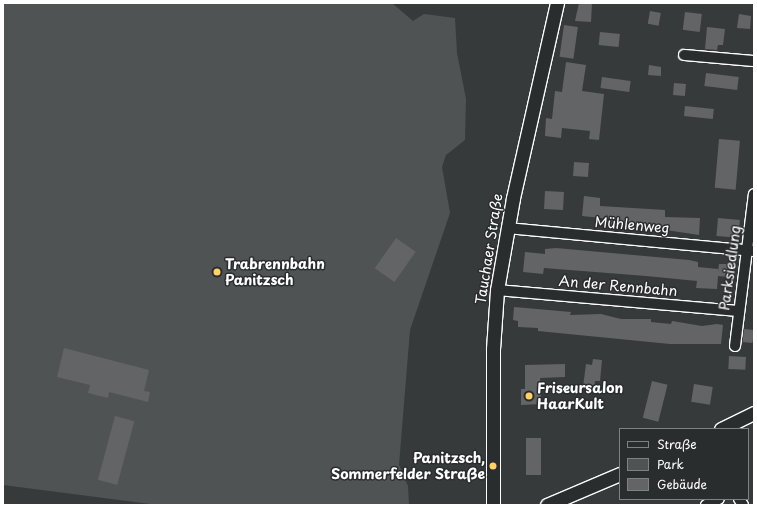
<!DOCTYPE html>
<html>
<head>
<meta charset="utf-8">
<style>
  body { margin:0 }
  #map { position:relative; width:757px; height:508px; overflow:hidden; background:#373a3b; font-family:"Playpen Sans",sans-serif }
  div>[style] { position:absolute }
  .green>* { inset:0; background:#505354 }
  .building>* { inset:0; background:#636465; transform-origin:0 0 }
  .roads { filter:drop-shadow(1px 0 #fff) drop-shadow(-1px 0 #fff) drop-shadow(0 1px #fff) drop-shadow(0 -1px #fff) }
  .minor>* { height:10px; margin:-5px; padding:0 5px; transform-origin:5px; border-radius:5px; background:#2a2d2e }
  .tertiary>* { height:13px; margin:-6.5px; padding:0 6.5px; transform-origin:6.5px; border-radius:6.5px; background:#2a2d2e }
  .dots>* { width:11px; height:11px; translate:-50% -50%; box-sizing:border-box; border:2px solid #2a2d2e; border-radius:50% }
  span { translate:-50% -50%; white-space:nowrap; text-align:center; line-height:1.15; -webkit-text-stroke:3px #2a2d2e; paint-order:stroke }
  .street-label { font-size:14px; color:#fff }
  .poi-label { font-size:14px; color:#fff; font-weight:700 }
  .left { translate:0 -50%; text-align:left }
  .right { translate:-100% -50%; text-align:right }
  .frame { position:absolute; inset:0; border:4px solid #fff; pointer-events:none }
  .legend { position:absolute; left:619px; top:428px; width:130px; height:72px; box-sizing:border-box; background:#2a2d2e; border:1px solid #7f8182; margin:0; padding:5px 7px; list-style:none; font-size:12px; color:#fff }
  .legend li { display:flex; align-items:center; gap:8px; height:20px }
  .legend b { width:20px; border:1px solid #7f8182 }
</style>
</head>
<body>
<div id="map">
  <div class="green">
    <div style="clip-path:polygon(3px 3px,392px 3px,413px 21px,424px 14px,455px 18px,457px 53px,466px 99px,465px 140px,446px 155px,442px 167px,450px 213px,410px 330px,399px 465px,408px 486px,409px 505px,158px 505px,3px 485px)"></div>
  </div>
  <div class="building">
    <div style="clip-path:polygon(579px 3px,592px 3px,591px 22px,575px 21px)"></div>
    <div style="left:650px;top:11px;width:11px;height:13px;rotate:10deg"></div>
    <div style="left:685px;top:12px;width:17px;height:18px;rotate:7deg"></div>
    <div style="clip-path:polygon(739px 14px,751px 16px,750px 29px,737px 28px)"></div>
    <div style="left:564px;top:25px;width:14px;height:32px;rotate:8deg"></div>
    <div style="clip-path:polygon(707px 27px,725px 29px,723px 45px,718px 45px,717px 50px,705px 49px)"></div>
    <div style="left:600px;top:32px;width:20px;height:13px;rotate:6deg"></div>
    <div style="clip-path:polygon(566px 62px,586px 65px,582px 91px,604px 94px,599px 140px,589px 139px,590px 131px,562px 128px,561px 138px,545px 136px,546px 118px,552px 119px,555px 91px,562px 92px)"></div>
    <div style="clip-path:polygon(649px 65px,661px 67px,661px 76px,648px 75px)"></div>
    <div style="left:706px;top:73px;width:33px;height:13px;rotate:7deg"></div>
    <div style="left:602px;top:77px;width:29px;height:11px;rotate:8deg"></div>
    <div style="left:674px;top:83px;width:12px;height:12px;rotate:5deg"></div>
    <div style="left:685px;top:106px;width:29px;height:10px;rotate:6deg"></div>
    <div style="left:719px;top:139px;width:21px;height:49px;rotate:5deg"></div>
    <div style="left:574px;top:162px;width:15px;height:14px;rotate:4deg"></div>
    <div style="left:545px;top:191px;width:19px;height:18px;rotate:3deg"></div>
    <div style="clip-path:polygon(584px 196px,600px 198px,600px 206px,665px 210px,665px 217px,700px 218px,699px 235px,639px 226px,611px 226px,611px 219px,582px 216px)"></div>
    <div style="left:718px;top:218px;width:22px;height:18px;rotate:5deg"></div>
    <div style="left:396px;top:238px;width:24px;height:37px;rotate:35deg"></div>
    <div style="clip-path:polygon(556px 248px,689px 260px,698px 262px,698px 267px,718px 269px,718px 272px,719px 264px,729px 264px,728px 277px,718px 276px,717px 289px,696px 288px,697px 281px,646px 276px,544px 268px,543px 274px,523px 272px,525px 252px,545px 254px,545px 249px)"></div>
    <div style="clip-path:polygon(514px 307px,571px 312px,570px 315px,601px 314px,621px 319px,651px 319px,651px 322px,671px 324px,672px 321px,702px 326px,717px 324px,723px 325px,721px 344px,670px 344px,538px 331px,538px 328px,518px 327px,518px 321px,513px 320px)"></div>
    <div style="left:744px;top:329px;width:10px;height:13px;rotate:6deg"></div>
    <div style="clip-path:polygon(64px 348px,149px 370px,144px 391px,150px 392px,148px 402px,109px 392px,108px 398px,88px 393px,90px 385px,57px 377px)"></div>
    <div style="left:729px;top:356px;width:17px;height:13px;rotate:3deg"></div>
    <div style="clip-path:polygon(593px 359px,602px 360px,600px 381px,595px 381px,594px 388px,583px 387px,586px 364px,592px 365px)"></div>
    <div style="clip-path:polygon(565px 364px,565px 377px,540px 378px,541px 404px,521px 405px,521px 389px,525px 389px,525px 365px)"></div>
    <div style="left:652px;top:381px;width:16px;height:38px;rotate:14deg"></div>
    <div style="left:694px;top:384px;width:19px;height:18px;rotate:9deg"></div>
    <div style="left:115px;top:416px;width:20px;height:66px;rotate:15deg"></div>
    <div style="left:526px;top:438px;width:15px;height:37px"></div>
  </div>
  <div class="roads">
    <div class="minor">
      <div style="left:684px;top:55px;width:70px;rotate:4.9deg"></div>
      <div style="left:507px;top:228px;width:248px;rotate:5.3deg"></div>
      <div style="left:497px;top:290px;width:242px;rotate:5deg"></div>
      <div style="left:735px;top:346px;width:153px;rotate:-82.9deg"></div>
      <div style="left:739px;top:499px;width:7px;rotate:56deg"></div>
      <div style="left:706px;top:505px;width:14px;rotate:-25deg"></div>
    </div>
    <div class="tertiary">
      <div style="left:721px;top:429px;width:37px;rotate:-26deg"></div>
      <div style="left:493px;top:505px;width:156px;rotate:-90deg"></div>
      <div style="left:493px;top:349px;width:59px;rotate:-86.1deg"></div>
      <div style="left:497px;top:290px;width:93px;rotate:-80.1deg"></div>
      <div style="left:513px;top:198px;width:200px;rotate:-77.3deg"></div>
      <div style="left:547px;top:505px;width:79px;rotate:-23deg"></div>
    </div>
  </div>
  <div class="dots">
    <div style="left:217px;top:272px;background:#ffd166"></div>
    <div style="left:529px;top:396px;background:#ffd166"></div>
    <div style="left:493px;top:466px;background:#ffd166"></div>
  </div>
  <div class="street-label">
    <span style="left:632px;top:225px;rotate:5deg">Mühlenweg</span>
    <span style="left:489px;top:249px;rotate:-81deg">Tauchaer Straße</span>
    <span style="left:730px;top:268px;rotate:-82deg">Parksiedlung</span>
    <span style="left:618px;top:286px;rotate:5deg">An der Rennbahn</span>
  </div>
  <div class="poi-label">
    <span class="left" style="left:225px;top:272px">Trabrennbahn<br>Panitzsch</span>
    <span class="left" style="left:537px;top:396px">Friseursalon<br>HaarKult</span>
    <span class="right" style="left:485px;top:466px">Panitzsch,<br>Sommerfelder Straße</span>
  </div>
  <div class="frame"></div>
  <ul class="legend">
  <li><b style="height:5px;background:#2a2d2e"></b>Straße</li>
  <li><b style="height:11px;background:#505354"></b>Park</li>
  <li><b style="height:11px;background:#636465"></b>Gebäude</li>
  </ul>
</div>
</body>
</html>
